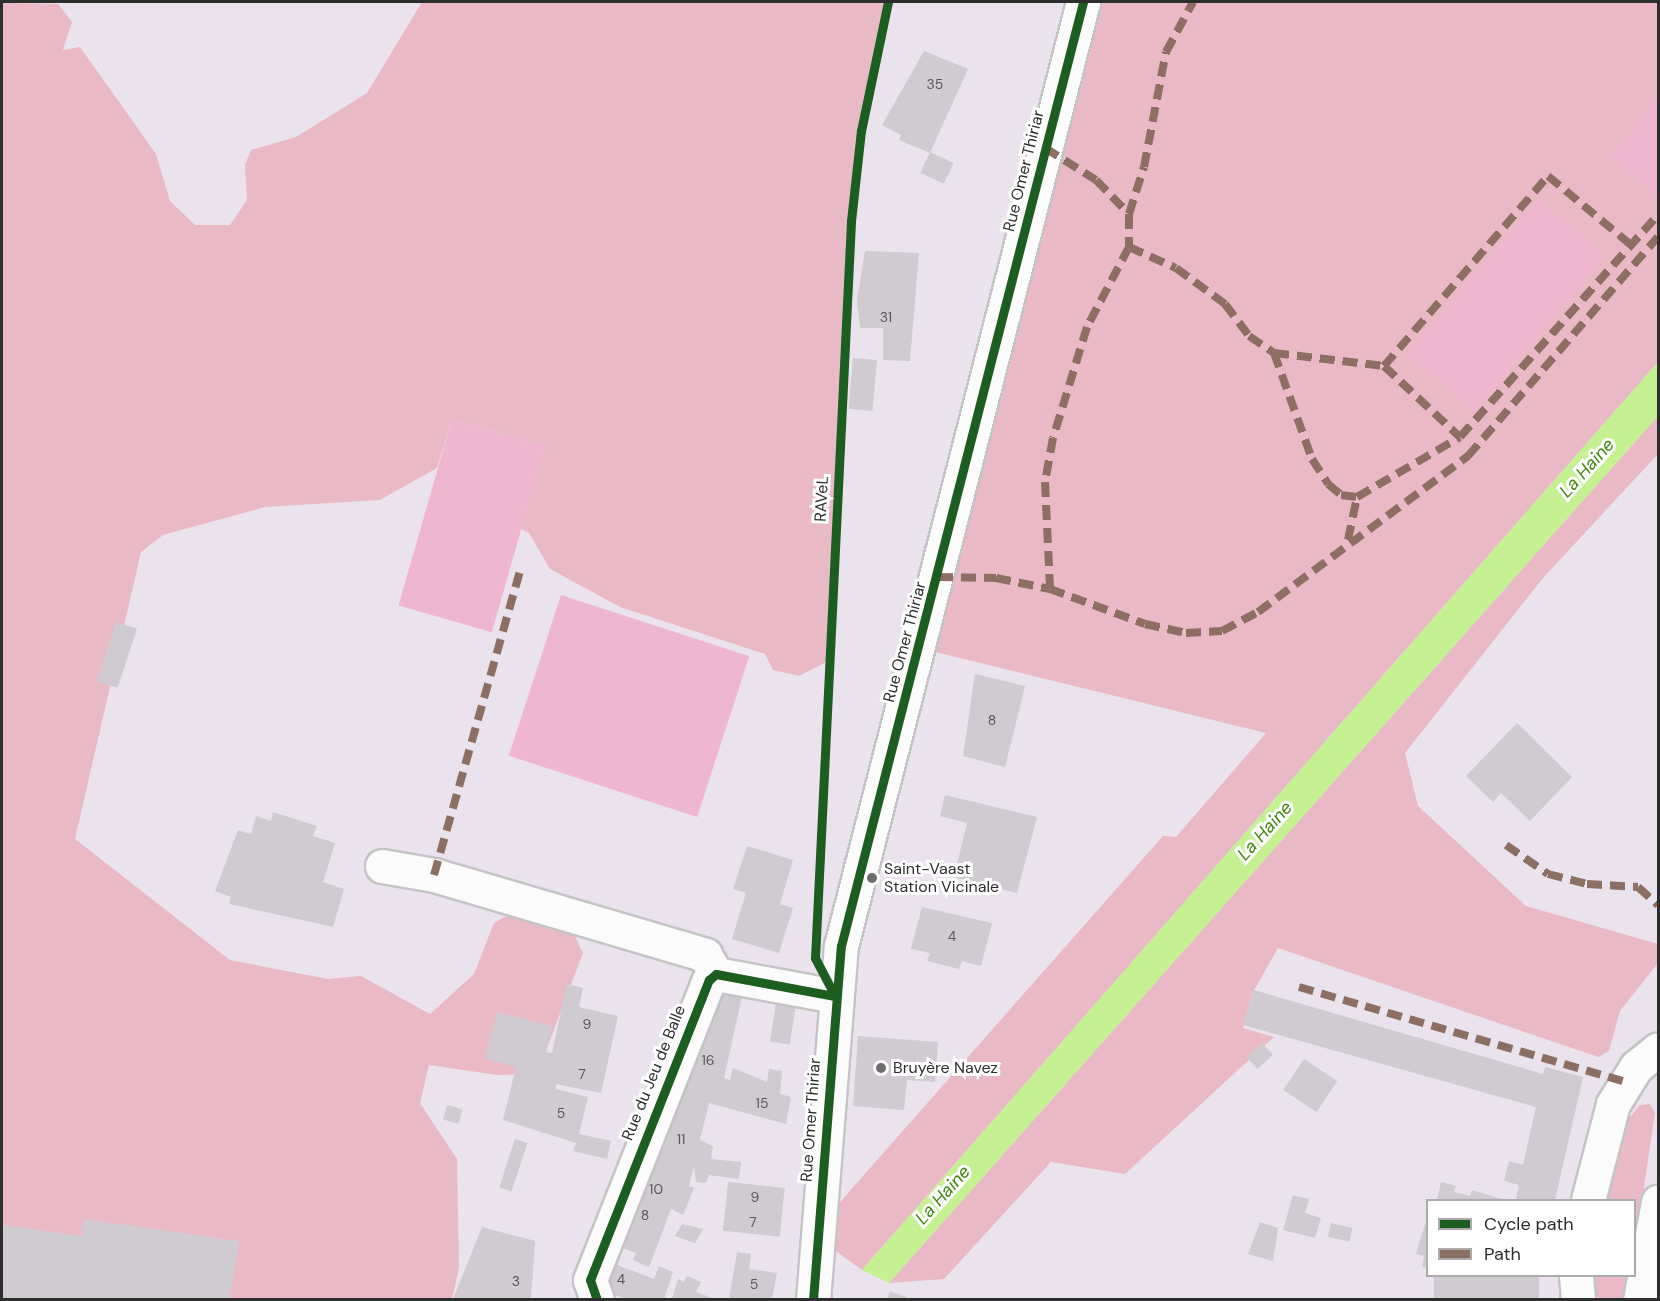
<!DOCTYPE html>
<html>
<head>
<meta charset="utf-8">
<style>
  body { margin:0 }
  #map { position:relative; width:1660px; height:1301px; overflow:hidden; background:#eae2ec; font-family:"DM Sans",sans-serif }
  div>[style] { position:absolute }
  .green>* { inset:0; background:#e9bac5 }
  .pitch>* { inset:0; background:#eeb7cf; transform-origin:0 0 }
  .water>* { inset:0; background:#c6f193 }
  .building>* { inset:0; background:#d0cad1; transform-origin:0 0 }
  .roads { filter:drop-shadow(2px 0 #c4c3c5) drop-shadow(-2px 0 #c4c3c5) drop-shadow(0 2px #c4c3c5) drop-shadow(0 -2px #c4c3c5) }
  .minor>* { height:33px; margin:-16.5px; padding:0 16.5px; transform-origin:16.5px; border-radius:16.5px; background:#fcfbfc }
  .quiet>* { height:8px; margin-top:-4px; transform-origin:0; background:repeating-linear-gradient(90deg,#8d6e63 0 15px,transparent 0 23px) }
  .cycleway>* { height:9px; margin:-4.5px; padding:0 4.5px; transform-origin:4.5px; border-radius:4.5px; background:#1b5e20 }
  .dots>* { width:16px; height:16px; translate:-50% -50%; box-sizing:border-box; border:3px solid #fff; border-radius:50% }
  span { translate:-50% -50%; white-space:nowrap; text-align:center; line-height:1.15; -webkit-text-stroke:6px #fff; paint-order:stroke }
  .number-label { font-size:14px; color:#585758 }
  .number-label span { -webkit-text-stroke-width:0 }
  .street-label { font-size:16px; color:#2d2d2d }
  .poi-label { font-size:16px; color:#2d2d2d }
  .left { translate:0 -50%; text-align:left }
  .water-label { font-size:18px; color:#418407; font-style:italic }
  .frame { position:absolute; inset:0; border:3px solid #2d2d2d; pointer-events:none }
  .legend { position:absolute; left:1426px; top:1199px; width:210px; height:78px; box-sizing:border-box; background:#fff; border:2px solid #ababab; margin:0; padding:8px 10px; list-style:none; font-size:18px; color:#2d2d2d }
  .legend li { display:flex; align-items:center; gap:12px; height:30px }
  .legend b { width:30px; border:2px solid #ababab }
</style>
</head>
<body>
<div id="map">
  <div class="green">
    <div style="clip-path:polygon(422px 2px,888px 2px,861px 131px,851px 221px,830px 660px,799px 676px,773px 670px,765px 654px,620px 607px,550px 569px,529px 533px,521px 529px,545px 446px,452px 419px,437px 468px,380px 500px,265px 507px,163px 535px,141px 552px,75px 839px,230px 960px,328px 979px,361px 976px,430px 1014px,474px 974px,494px 923px,528px 904px,564px 914px,583px 953px,537px 1074px,497px 1075px,429px 1065px,420px 1103px,457px 1159px,459px 1268px,452px 1299px,2px 1300px,2px 3px,58px 4px,72px 22px,63px 50px,80px 47px,156px 154px,170px 201px,195px 225px,230px 225px,247px 200px,245px 165px,251px 150px,296px 137px,367px 93px)"></div>
    <div style="clip-path:polygon(1083px 2px,1658px 2px,1658px 362px,862px 1270px,833px 1249px,818px 1227px,1163px 836px,1176px 837px,1266px 733px,919px 648px)"></div>
    <div style="clip-path:polygon(1658px 416px,1658px 454px,1543px 578px,1405px 753px,1418px 806px,1526px 906px,1658px 944px,1658px 963px,1620px 1011px,1609px 1051px,1598px 1057px,1278px 948px,1253px 992px,1243px 1028px,1274px 1037px,1125px 1174px,1051px 1162px,944px 1279px,889px 1283px)"></div>
    <div style="clip-path:polygon(1650px 1104px,1655px 1113px,1635px 1247px,1634px 1200px,1605px 1200px,1622px 1127px,1640px 1105px)"></div>
    <div style="clip-path:polygon(1589px 1276px,1630px 1276px,1626px 1299px,1598px 1299px)"></div>
  </div>
  <div class="pitch">
    <div style="clip-path:polygon(1658px 98px,1658px 197px,1610px 156px)"></div>
    <div style="left:1538px;top:199px;width:88px;height:203px;rotate:40deg"></div>
    <div style="left:452px;top:419px;width:97px;height:194px;rotate:16deg"></div>
    <div style="left:561px;top:595px;width:198px;height:169px;rotate:18deg"></div>
  </div>
  <div class="water">
    <div style="clip-path:polygon(1658px 362px,1658px 416px,889px 1283px,862px 1270px)"></div>
  </div>
  <div class="building">
    <div style="clip-path:polygon(924px 51px,968px 69px,930px 153px,899px 140px,901px 135px,882px 125px)"></div>
    <div style="left:930px;top:152px;width:26px;height:23px;rotate:25deg"></div>
    <div style="clip-path:polygon(865px 251px,919px 253px,910px 361px,883px 360px,883px 328px,860px 328px,857px 300px)"></div>
    <div style="left:853px;top:358px;width:24px;height:51px;rotate:5deg"></div>
    <div style="left:116px;top:622px;width:22px;height:62px;rotate:18deg"></div>
    <div style="clip-path:polygon(975px 674px,1025px 686px,1005px 767px,963px 756px)"></div>
    <div style="clip-path:polygon(1517px 723px,1572px 777px,1530px 821px,1501px 793px,1493px 802px,1466px 776px)"></div>
    <div style="clip-path:polygon(945px 795px,1037px 817px,1017px 893px,954px 877px,967px 823px,940px 816px)"></div>
    <div style="clip-path:polygon(273px 812px,317px 826px,313px 836px,335px 843px,323px 882px,344px 889px,333px 927px,229px 904px,231px 897px,215px 891px,238px 830px,251px 834px,256px 816px,271px 821px)"></div>
    <div style="clip-path:polygon(747px 846px,793px 860px,780px 904px,793px 908px,779px 953px,732px 939px,746px 893px,733px 889px)"></div>
    <div style="clip-path:polygon(922px 907px,992px 923px,981px 966px,962px 961px,959px 969px,927px 961px,930px 953px,911px 949px)"></div>
    <div style="clip-path:polygon(567px 984px,583px 988px,579px 1007px,618px 1016px,601px 1093px,556px 1084px,556px 1089px,588px 1097px,579px 1134px,611px 1141px,607px 1159px,573px 1151px,576px 1143px,503px 1120px,516px 1067px,485px 1059px,497px 1012px,552px 1026px,546px 1052px,552px 1053px)"></div>
    <div style="clip-path:polygon(715px 986px,743px 992px,724px 1078px,730px 1080px,733px 1068px,767px 1082px,769px 1069px,782px 1071px,780px 1094px,791px 1097px,786px 1124px,709px 1103px,700px 1140px,713px 1146px,711px 1159px,741px 1162px,739px 1179px,709px 1175px,706px 1183px,696px 1182px,694px 1166px,689px 1186px,694px 1188px,683px 1215px,671px 1209px,649px 1267px,633px 1260px,636px 1253px,610px 1243px,661px 1109px,676px 1113px,691px 1042px)"></div>
    <div style="clip-path:polygon(1254px 990px,1543px 1074px,1545px 1067px,1583px 1077px,1555px 1200px,1516px 1200px,1519px 1185px,1504px 1181px,1509px 1161px,1523px 1165px,1536px 1107px,1243px 1025px)"></div>
    <div style="left:777px;top:997px;width:20px;height:45px;rotate:9deg"></div>
    <div style="clip-path:polygon(858px 1036px,938px 1042px,935px 1082px,907px 1080px,904px 1110px,853px 1106px)"></div>
    <div style="left:1262px;top:1043px;width:16px;height:21px;rotate:47deg"></div>
    <div style="left:1304px;top:1059px;width:40px;height:37px;rotate:34deg"></div>
    <div style="left:447px;top:1105px;width:16px;height:15px;rotate:15deg"></div>
    <div style="left:515px;top:1139px;width:13px;height:51px;rotate:18deg"></div>
    <div style="left:728px;top:1182px;width:57px;height:49px;rotate:6deg"></div>
    <div style="clip-path:polygon(1441px 1182px,1456px 1186px,1454px 1192px,1470px 1196px,1472px 1190px,1505px 1200px,1437px 1200px)"></div>
    <div style="clip-path:polygon(1293px 1195px,1309px 1199px,1305px 1213px,1321px 1218px,1315px 1238px,1283px 1230px)"></div>
    <div style="clip-path:polygon(84px 1219px,239px 1241px,230px 1299px,2px 1299px,2px 1225px,82px 1236px)"></div>
    <div style="clip-path:polygon(1260px 1222px,1278px 1228px,1273px 1261px,1248px 1254px)"></div>
    <div style="left:1331px;top:1223px;width:22px;height:14px;rotate:13deg"></div>
    <div style="clip-path:polygon(682px 1224px,703px 1229px,695px 1243px,675px 1236px)"></div>
    <div style="clip-path:polygon(1425px 1224px,1428px 1225px,1428px 1268px,1422px 1267px,1424px 1256px,1416px 1254px)"></div>
    <div style="clip-path:polygon(482px 1227px,535px 1241px,531px 1299px,453px 1299px)"></div>
    <div style="clip-path:polygon(737px 1252px,751px 1254px,749px 1269px,777px 1273px,772px 1299px,729px 1299px)"></div>
    <div style="clip-path:polygon(604px 1260px,654px 1279px,659px 1266px,673px 1272px,664px 1299px,628px 1299px,607px 1293px)"></div>
    <div style="clip-path:polygon(687px 1276px,701px 1282px,696px 1292px,715px 1299px,672px 1299px,678px 1279px,684px 1282px)"></div>
    <div style="left:1434px;top:1276px;width:105px;height:23px"></div>
    <div style="clip-path:polygon(890px 1291px,911px 1299px,887px 1299px)"></div>
  </div>
  <div class="roads">
    <div class="minor">
      <div style="left:382px;top:866px;width:53px;rotate:9.8deg"></div>
      <div style="left:434px;top:875px;width:283px;rotate:16.4deg"></div>
      <div style="left:705px;top:955px;width:22px;rotate:60deg"></div>
      <div style="left:1588px;top:1200px;width:99px;rotate:-75.4deg"></div>
      <div style="left:1613px;top:1104px;width:44px;rotate:-58.1deg"></div>
      <div style="left:1636px;top:1067px;width:28px;rotate:-39deg"></div>
      <div style="left:1576px;top:1276px;width:24px;rotate:85deg"></div>
      <div style="left:597px;top:1300px;width:21px;rotate:-109deg"></div>
      <div style="left:590px;top:1280px;width:323px;rotate:-68.4deg"></div>
      <div style="left:709px;top:980px;width:9px;rotate:-41deg"></div>
      <div style="left:716px;top:974px;width:121px;rotate:10.5deg"></div>
      <div style="left:813px;top:1300px;width:355px;rotate:-85.5deg"></div>
      <div style="left:841px;top:946px;width:975px;rotate:-75.62deg"></div>
      <div style="left:1640px;top:1300px;width:100px;rotate:-79.6deg"></div>
    </div>
  </div>
  <div class="quiet">
    <div style="left:1045px;top:148px;width:60px;rotate:32.1deg"></div>
    <div style="left:1096px;top:180px;width:47px;rotate:45.9deg"></div>
    <div style="left:1129px;top:214px;width:33px;rotate:90deg"></div>
    <div style="left:1129px;top:247px;width:90px;rotate:117.7deg"></div>
    <div style="left:1087px;top:327px;width:116px;rotate:107deg"></div>
    <div style="left:1053px;top:438px;width:45px;rotate:100.3deg"></div>
    <div style="left:1045px;top:482px;width:107px;rotate:87.3deg"></div>
    <div style="left:1129px;top:214px;width:49px;rotate:-72.3deg"></div>
    <div style="left:1144px;top:167px;width:117px;rotate:-79.2deg"></div>
    <div style="left:1166px;top:52px;width:57px;rotate:-61.6deg"></div>
    <div style="left:1129px;top:247px;width:51px;rotate:24.1deg"></div>
    <div style="left:1176px;top:268px;width:61px;rotate:36.3deg"></div>
    <div style="left:1225px;top:304px;width:40px;rotate:53deg"></div>
    <div style="left:1249px;top:336px;width:30px;rotate:34deg"></div>
    <div style="left:1274px;top:353px;width:111px;rotate:6.7deg"></div>
    <div style="left:1384px;top:366px;width:251px;rotate:-49.2deg"></div>
    <div style="left:1548px;top:176px;width:108px;rotate:39.7deg"></div>
    <div style="left:1274px;top:353px;width:113px;rotate:70.3deg"></div>
    <div style="left:1312px;top:459px;width:30px;rotate:57deg"></div>
    <div style="left:1328px;top:484px;width:17px;rotate:40deg"></div>
    <div style="left:1341px;top:495px;width:16px;rotate:7deg"></div>
    <div style="left:1357px;top:497px;width:119px;rotate:-30.2deg"></div>
    <div style="left:1460px;top:437px;width:297px;rotate:-48.3deg"></div>
    <div style="left:1384px;top:366px;width:104px;rotate:43.1deg"></div>
    <div style="left:1348px;top:540px;width:44px;rotate:-78.2deg"></div>
    <div style="left:938px;top:577px;width:58px;rotate:1deg"></div>
    <div style="left:996px;top:578px;width:55px;rotate:11.5deg"></div>
    <div style="left:1050px;top:589px;width:101px;rotate:20.2deg"></div>
    <div style="left:1145px;top:624px;width:42px;rotate:12.4deg"></div>
    <div style="left:1186px;top:633px;width:36px;rotate:-3deg"></div>
    <div style="left:1222px;top:631px;width:41px;rotate:-27.8deg"></div>
    <div style="left:1258px;top:612px;width:262px;rotate:-36.6deg"></div>
    <div style="left:1468px;top:456px;width:290px;rotate:-49.1deg"></div>
    <div style="left:1506px;top:845px;width:51px;rotate:34.6deg"></div>
    <div style="left:1548px;top:874px;width:40px;rotate:14.4deg"></div>
    <div style="left:1587px;top:884px;width:51px;rotate:3.4deg"></div>
    <div style="left:1638px;top:887px;width:27px;rotate:42deg"></div>
    <div style="left:434px;top:875px;width:315px;rotate:-74.2deg"></div>
    <div style="left:1299px;top:987px;width:341px;rotate:16.2deg"></div>
  </div>
  <div class="cycleway">
    <div style="left:835px;top:996px;width:43px;rotate:-117.8deg"></div>
    <div style="left:815px;top:958px;width:738px;rotate:-87.2deg"></div>
    <div style="left:851px;top:221px;width:91px;rotate:-83.7deg"></div>
    <div style="left:861px;top:131px;width:132px;rotate:-78.2deg"></div>
    <div style="left:597px;top:1300px;width:21px;rotate:-109deg"></div>
    <div style="left:590px;top:1280px;width:323px;rotate:-68.4deg"></div>
    <div style="left:709px;top:980px;width:9px;rotate:-41deg"></div>
    <div style="left:716px;top:974px;width:121px;rotate:10.5deg"></div>
    <div style="left:813px;top:1300px;width:355px;rotate:-85.5deg"></div>
    <div style="left:841px;top:946px;width:975px;rotate:-75.62deg"></div>
  </div>
  <div class="dots">
    <div style="left:872px;top:878px;background:#6f6c70"></div>
    <div style="left:881px;top:1068px;background:#6f6c70"></div>
  </div>
  <div class="number-label">
    <span style="left:935px;top:84px">35</span>
    <span style="left:886px;top:317px">31</span>
    <span style="left:992px;top:720px">8</span>
    <span style="left:952px;top:936px">4</span>
    <span style="left:587px;top:1024px">9</span>
    <span style="left:708px;top:1060px">16</span>
    <span style="left:582px;top:1074px">7</span>
    <span style="left:762px;top:1103px">15</span>
    <span style="left:561px;top:1113px">5</span>
    <span style="left:681px;top:1139px">11</span>
    <span style="left:656px;top:1189px">10</span>
    <span style="left:755px;top:1197px">9</span>
    <span style="left:645px;top:1215px">8</span>
    <span style="left:753px;top:1222px">7</span>
    <span style="left:621px;top:1279px">4</span>
    <span style="left:516px;top:1281px">3</span>
    <span style="left:754px;top:1284px">5</span>
  </div>
  <div class="street-label">
    <span style="left:1024px;top:171px;rotate:-76deg">Rue Omer Thiriar</span>
    <span style="left:822px;top:499px;rotate:-87deg">RAVeL</span>
    <span style="left:905px;top:642px;rotate:-75deg">Rue Omer Thiriar</span>
    <span style="left:654px;top:1073px;rotate:-68deg">Rue du Jeu de Balle</span>
    <span style="left:811px;top:1120px;rotate:-86deg">Rue Omer Thiriar</span>
  </div>
  <div class="poi-label">
    <span class="left" style="left:884px;top:878px">Saint-Vaast<br>Station Vicinale</span>
    <span class="left" style="left:893px;top:1068px">Bruyère Navez</span>
  </div>
  <div class="water-label">
    <span style="left:1587px;top:468px;rotate:-48deg">La Haine</span>
    <span style="left:1265px;top:831px;rotate:-48deg">La Haine</span>
    <span style="left:943px;top:1195px;rotate:-48deg">La Haine</span>
  </div>
  <div class="frame"></div>
  <ul class="legend">
  <li><b style="height:8px;background:#1b5e20"></b>Cycle path</li>
  <li><b style="height:8px;background:#8d6e63"></b>Path</li>
  </ul>
</div>
</body>
</html>
